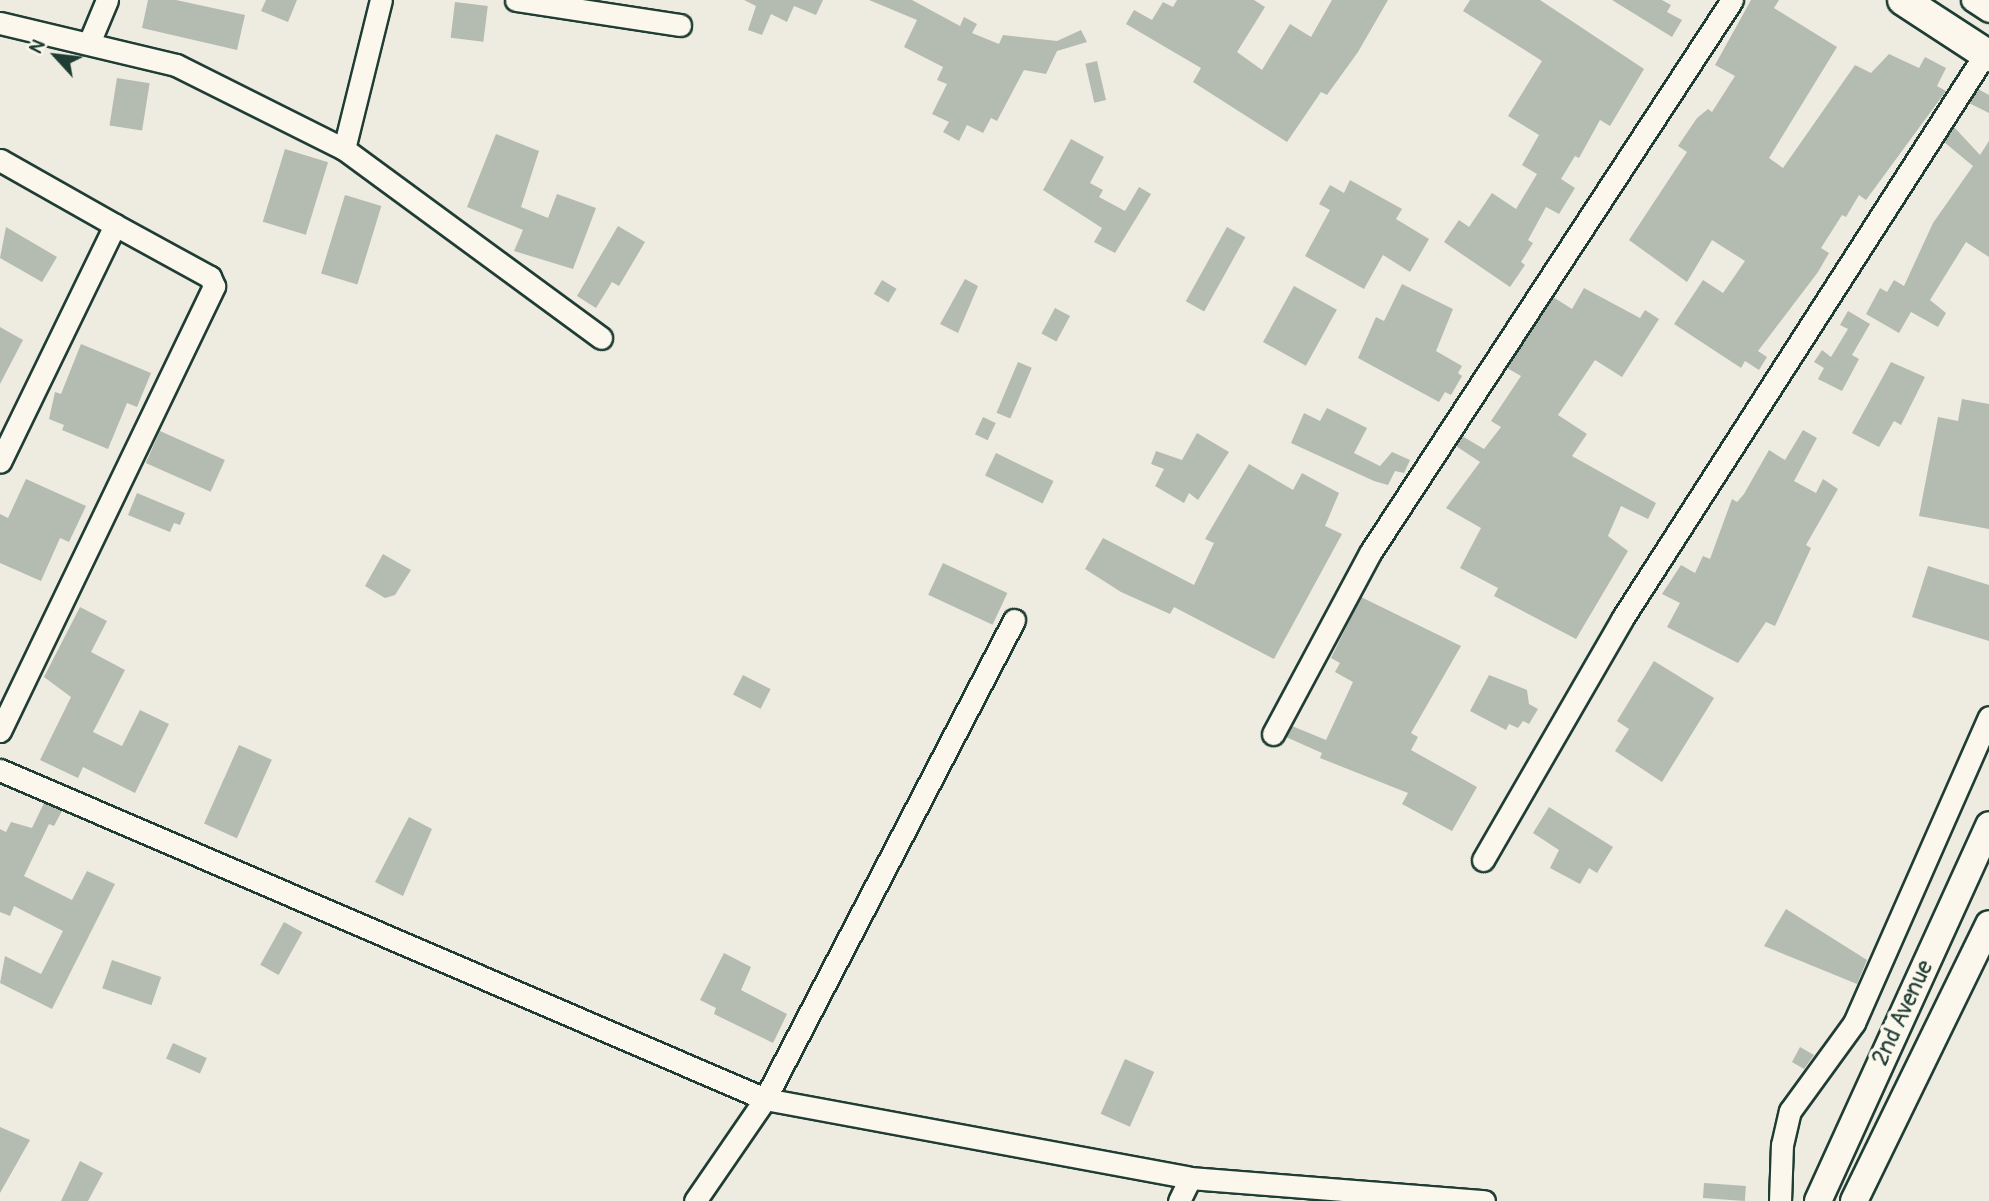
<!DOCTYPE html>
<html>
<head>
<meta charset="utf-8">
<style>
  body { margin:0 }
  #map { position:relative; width:1989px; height:1201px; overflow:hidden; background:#eeece1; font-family:Pangolin,sans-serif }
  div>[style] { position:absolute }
  .building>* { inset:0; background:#b4bbb0; transform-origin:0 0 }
  .roads { filter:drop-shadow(2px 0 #1f3d34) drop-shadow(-2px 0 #1f3d34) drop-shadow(0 2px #1f3d34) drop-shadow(0 -2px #1f3d34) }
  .minor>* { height:21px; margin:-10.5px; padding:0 10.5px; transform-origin:10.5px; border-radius:10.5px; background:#fbf7ec }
  .tertiary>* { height:26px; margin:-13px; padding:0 13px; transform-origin:13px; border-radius:13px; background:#fbf7ec }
  .secondary>* { height:30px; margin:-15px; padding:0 15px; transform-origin:15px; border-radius:15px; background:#fbf7ec }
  span { translate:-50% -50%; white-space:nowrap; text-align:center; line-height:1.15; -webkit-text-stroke:7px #fbf7ec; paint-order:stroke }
  .street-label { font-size:23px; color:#1f3d34 }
  .north { position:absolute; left:21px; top:21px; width:70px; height:70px; -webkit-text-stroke:5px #fbf7ec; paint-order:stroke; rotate:297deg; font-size:19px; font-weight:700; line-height:28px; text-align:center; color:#1f3d34 }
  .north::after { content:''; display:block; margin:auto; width:24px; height:32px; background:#1f3d34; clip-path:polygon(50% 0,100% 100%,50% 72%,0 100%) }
</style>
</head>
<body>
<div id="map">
  <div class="building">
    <div style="clip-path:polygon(148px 0,176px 0,245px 15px,237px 50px,142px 28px)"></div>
    <div style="clip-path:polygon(266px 0,297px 0,288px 22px,261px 11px)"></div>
    <div style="clip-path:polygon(744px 0,823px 0,816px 15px,794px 6px,787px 22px,771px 14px,762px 35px,748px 30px,756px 6px)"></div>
    <div style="clip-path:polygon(869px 0,912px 0,960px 26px,964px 17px,977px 24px,972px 33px,999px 44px,1003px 35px,1057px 41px,1081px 30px,1087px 42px,1057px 51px,1046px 74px,1024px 70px,997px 121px,991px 118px,983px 133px,967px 125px,959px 141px,943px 132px,949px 122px,932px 114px,947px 84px,937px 80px,943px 67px,904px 47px,917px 20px)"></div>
    <div style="clip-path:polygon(1177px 0,1254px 0,1265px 7px,1237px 52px,1262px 70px,1290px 24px,1311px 37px,1332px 0,1388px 0,1358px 52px,1327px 95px,1321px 92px,1287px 142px,1193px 82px,1201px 68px,1126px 24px,1134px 10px,1152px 20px,1163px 2px,1173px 7px)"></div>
    <div style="clip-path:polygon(1470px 0,1540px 0,1644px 69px,1610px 126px,1600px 120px,1579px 158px,1575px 156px,1561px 179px,1575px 188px,1559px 214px,1546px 207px,1528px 240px,1533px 243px,1521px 262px,1525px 265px,1510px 287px,1444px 242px,1459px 220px,1469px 227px,1492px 193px,1516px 209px,1537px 174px,1522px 165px,1539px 135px,1508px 116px,1542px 61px,1463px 11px)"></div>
    <div style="clip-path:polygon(1612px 0,1662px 0,1671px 5px,1667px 12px,1682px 20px,1672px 37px)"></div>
    <div style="clip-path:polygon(1751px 0,1779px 0,1774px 8px,1837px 47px,1769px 158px,1783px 168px,1855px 65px,1871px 73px,1889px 54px,1919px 68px,1925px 57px,1946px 68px,1937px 86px,1946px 91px,1866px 200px,1859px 195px,1846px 217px,1842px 215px,1821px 248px,1829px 253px,1818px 272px,1758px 351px,1767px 357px,1759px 370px,1745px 361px,1741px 368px,1674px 324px,1703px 280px,1723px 293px,1745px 261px,1712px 240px,1687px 282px,1629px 240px,1687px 152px,1678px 146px,1697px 118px,1708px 109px,1712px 112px,1735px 76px,1715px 65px)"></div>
    <div style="left:455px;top:2px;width:33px;height:36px;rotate:7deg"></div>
    <div style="left:1097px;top:61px;width:40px;height:12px;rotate:77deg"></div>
    <div style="left:117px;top:78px;width:33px;height:48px;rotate:9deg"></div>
    <div style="clip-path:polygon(1978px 89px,1989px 95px,1989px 113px,1969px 103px)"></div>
    <div style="clip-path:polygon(1954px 127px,1980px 155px,1989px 141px,1989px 257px,1966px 242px,1930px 300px,1946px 313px,1938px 327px,1911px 312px,1899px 333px,1866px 314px,1880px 288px,1887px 292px,1894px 280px,1904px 286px,1933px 223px,1973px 166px,1944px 142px)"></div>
    <div style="clip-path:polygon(496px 134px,539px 151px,521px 207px,548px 218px,557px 194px,596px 208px,573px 269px,514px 251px,523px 230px,467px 207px)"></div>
    <div style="clip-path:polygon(1071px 139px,1104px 157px,1090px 183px,1103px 190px,1099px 197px,1125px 211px,1139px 187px,1151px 194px,1115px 253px,1094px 242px,1102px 228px,1043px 190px)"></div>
    <div style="left:285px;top:149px;width:45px;height:76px;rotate:17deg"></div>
    <div style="clip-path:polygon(1350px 180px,1402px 209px,1396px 219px,1429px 239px,1410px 272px,1383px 255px,1364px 289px,1305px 256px,1330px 210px,1319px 204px,1330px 185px,1344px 193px)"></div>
    <div style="left:345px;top:195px;width:38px;height:82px;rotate:17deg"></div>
    <div style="clip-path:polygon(618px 226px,645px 242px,619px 286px,612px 282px,596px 308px,577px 296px)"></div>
    <div style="clip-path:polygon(6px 227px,57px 257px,42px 282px,0 258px)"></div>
    <div style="left:1227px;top:227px;width:21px;height:85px;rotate:29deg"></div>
    <div style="clip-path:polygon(965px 279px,978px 286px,958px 333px,940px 324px)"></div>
    <div style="left:882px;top:280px;width:17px;height:16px;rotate:31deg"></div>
    <div style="clip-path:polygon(1402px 284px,1453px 309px,1436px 351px,1462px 366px,1458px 373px,1462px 376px,1451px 395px,1445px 392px,1439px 402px,1358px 358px,1376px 317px,1384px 321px)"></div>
    <div style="left:1294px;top:286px;width:49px;height:64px;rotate:29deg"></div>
    <div style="clip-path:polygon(1584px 288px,1640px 318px,1645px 310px,1659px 319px,1622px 377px,1595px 360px,1558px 415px,1587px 434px,1572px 456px,1656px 503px,1648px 519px,1621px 506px,1608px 536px,1628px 551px,1576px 639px,1494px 596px,1498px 588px,1460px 568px,1481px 528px,1446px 508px,1480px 462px,1456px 446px,1462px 436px,1484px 449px,1501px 427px,1491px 421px,1521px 376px,1507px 368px,1553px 297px,1572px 309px)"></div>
    <div style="left:1055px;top:308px;width:17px;height:29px;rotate:28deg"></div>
    <div style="clip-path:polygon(1848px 311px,1870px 324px,1852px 355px,1859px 359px,1842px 391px,1818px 379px,1824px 368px,1814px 362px,1822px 350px,1831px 357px,1848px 329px,1840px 325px)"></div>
    <div style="clip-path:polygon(0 327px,23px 340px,0 384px)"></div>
    <div style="clip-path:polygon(81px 344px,151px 373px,137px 407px,127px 403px,108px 449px,62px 430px,64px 425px,49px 419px,55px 392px,61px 394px)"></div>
    <div style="left:1018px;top:362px;width:15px;height:55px;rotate:23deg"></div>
    <div style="clip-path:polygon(1891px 362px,1925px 377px,1901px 425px,1894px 421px,1879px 447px,1852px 433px)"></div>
    <div style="clip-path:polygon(1962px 399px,1989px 404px,1989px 529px,1919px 516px,1938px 417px,1958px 421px)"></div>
    <div style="clip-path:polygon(1327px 408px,1367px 428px,1354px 453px,1380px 466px,1392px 452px,1410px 460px,1404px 473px,1395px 471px,1388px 485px,1374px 481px,1291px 443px,1304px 413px,1320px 421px)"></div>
    <div style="left:983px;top:417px;width:14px;height:19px;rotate:25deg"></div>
    <div style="clip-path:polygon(1803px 430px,1817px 438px,1794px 481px,1816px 493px,1823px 479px,1838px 489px,1806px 545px,1811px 548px,1775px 626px,1766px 622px,1738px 663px,1667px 627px,1680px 603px,1662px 594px,1681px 565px,1695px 573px,1703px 556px,1710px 559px,1732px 499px,1737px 502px,1744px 494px,1769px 450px,1785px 460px)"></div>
    <div style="left:160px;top:431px;width:71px;height:35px;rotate:24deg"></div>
    <div style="clip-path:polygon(1197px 433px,1229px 452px,1198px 500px,1189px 493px,1184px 503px,1155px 486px,1164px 469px,1151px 464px,1156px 451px,1182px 460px)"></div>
    <div style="left:996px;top:453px;width:64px;height:25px;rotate:26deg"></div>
    <div style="clip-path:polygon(1249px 464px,1293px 490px,1302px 473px,1339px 493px,1325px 526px,1342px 534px,1274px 659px,1174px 607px,1170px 614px,1121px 592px,1085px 569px,1103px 538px,1194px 585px,1214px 543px,1205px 539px)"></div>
    <div style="clip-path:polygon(26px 479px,86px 506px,69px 542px,60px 538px,41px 581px,0 563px,0 514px,8px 518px)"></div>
    <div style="clip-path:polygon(137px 493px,185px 513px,180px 525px,174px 523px,170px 532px,128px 515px)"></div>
    <div style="clip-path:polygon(383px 554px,411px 570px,395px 595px,385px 598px,365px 586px)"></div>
    <div style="left:943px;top:563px;width:71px;height:35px;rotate:25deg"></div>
    <div style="clip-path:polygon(1928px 566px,1989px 585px,1989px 641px,1912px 617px)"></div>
    <div style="clip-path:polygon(1361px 597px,1461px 646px,1411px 733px,1418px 737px,1411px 750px,1477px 787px,1452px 831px,1402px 804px,1408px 793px,1320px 758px,1322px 753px,1286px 737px,1292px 726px,1326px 740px,1353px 682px,1335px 672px,1340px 663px,1331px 658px)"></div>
    <div style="clip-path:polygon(80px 607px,107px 621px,91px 652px,125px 670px,93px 732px,122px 746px,140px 710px,169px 724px,135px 793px,83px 767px,78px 778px,40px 760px,71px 697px,44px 677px)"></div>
    <div style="clip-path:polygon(1654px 661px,1714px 698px,1662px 782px,1615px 751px,1629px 729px,1617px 721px)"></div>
    <div style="left:743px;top:675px;width:31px;height:22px;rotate:27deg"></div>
    <div style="clip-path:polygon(1489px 675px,1527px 690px,1529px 704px,1538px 709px,1529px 724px,1523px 721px,1518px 728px,1509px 724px,1506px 730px,1470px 711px)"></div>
    <div style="left:239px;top:745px;width:36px;height:86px;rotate:24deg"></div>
    <div style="clip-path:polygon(44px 803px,62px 811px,54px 826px,49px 824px,24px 876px,72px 900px,87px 871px,115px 884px,52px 1009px,0 983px,5px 956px,41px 974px,63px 931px,14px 906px,10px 916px,0 912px,0 829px,6px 832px,11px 822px,32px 828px)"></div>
    <div style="clip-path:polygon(1549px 807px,1613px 847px,1597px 873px,1589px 868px,1580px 884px,1550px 868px,1559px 850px,1533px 833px)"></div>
    <div style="clip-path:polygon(409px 817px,432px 829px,403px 896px,375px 882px)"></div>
    <div style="clip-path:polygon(1786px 909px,1867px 960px,1857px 984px,1764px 946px)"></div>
    <div style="left:284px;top:922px;width:21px;height:49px;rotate:29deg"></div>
    <div style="clip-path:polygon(724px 953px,751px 967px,741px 990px,787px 1014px,773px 1043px,714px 1014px,716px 1008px,700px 1000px)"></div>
    <div style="left:112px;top:960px;width:52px;height:30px;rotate:19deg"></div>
    <div style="left:173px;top:1043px;width:37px;height:17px;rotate:24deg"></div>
    <div style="clip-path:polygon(1800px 1047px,1814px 1055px,1804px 1069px,1792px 1062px)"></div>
    <div style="left:1125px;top:1059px;width:32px;height:60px;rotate:24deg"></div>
    <div style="clip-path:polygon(0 1127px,30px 1140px,0 1193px)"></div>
    <div style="clip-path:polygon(80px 1161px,103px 1173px,88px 1201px,61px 1201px)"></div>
    <div style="left:1704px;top:1183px;width:42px;height:15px;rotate:4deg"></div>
  </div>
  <div class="roads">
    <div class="minor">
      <div style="left:516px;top:0;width:166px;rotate:8.7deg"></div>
      <div style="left:1972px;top:0;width:20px;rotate:33deg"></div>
      <div style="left:0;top:23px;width:181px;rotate:13.4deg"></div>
      <div style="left:176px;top:65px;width:188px;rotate:26.6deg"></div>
      <div style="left:344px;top:149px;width:154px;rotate:-76.1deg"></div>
      <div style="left:89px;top:43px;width:47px;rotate:-67.3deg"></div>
      <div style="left:344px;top:149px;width:319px;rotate:36.3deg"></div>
      <div style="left:0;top:160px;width:132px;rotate:29.5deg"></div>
      <div style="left:115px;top:225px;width:263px;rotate:115.9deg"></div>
      <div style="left:0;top:731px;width:494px;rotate:-64.3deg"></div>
      <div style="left:214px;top:286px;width:10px;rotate:-114deg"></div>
      <div style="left:210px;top:277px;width:108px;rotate:-151.3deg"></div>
      <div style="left:1273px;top:734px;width:205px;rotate:-61.8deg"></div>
      <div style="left:1370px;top:553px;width:661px;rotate:-56.79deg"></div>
      <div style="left:0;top:770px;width:833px;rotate:23.27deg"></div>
      <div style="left:765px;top:1099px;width:432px;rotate:10.5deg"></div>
      <div style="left:1190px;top:1178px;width:295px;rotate:4.5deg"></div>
      <div style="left:1483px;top:860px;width:278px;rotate:-60deg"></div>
      <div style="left:1622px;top:619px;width:672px;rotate:-57.28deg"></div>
      <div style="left:695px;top:1201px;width:124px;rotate:-55.5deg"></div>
      <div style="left:765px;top:1099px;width:540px;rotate:-62.53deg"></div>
      <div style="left:1179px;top:1201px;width:25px;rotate:-64deg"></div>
      <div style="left:1780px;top:1201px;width:56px;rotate:-88deg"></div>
      <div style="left:1782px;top:1145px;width:35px;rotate:-77deg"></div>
      <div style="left:1790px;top:1111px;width:109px;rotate:-54deg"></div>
      <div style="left:1854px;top:1023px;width:334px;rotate:-66.2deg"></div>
    </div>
    <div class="tertiary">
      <div style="left:1818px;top:1201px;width:413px;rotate:-65.5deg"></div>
      <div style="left:1854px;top:1201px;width:308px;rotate:-64deg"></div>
    </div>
    <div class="secondary">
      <div style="left:1903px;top:0;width:103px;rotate:33.1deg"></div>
    </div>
  </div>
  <div class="street-label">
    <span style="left:1903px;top:1013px;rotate:-65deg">2nd Avenue</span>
  </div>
  <div class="north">N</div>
</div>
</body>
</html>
